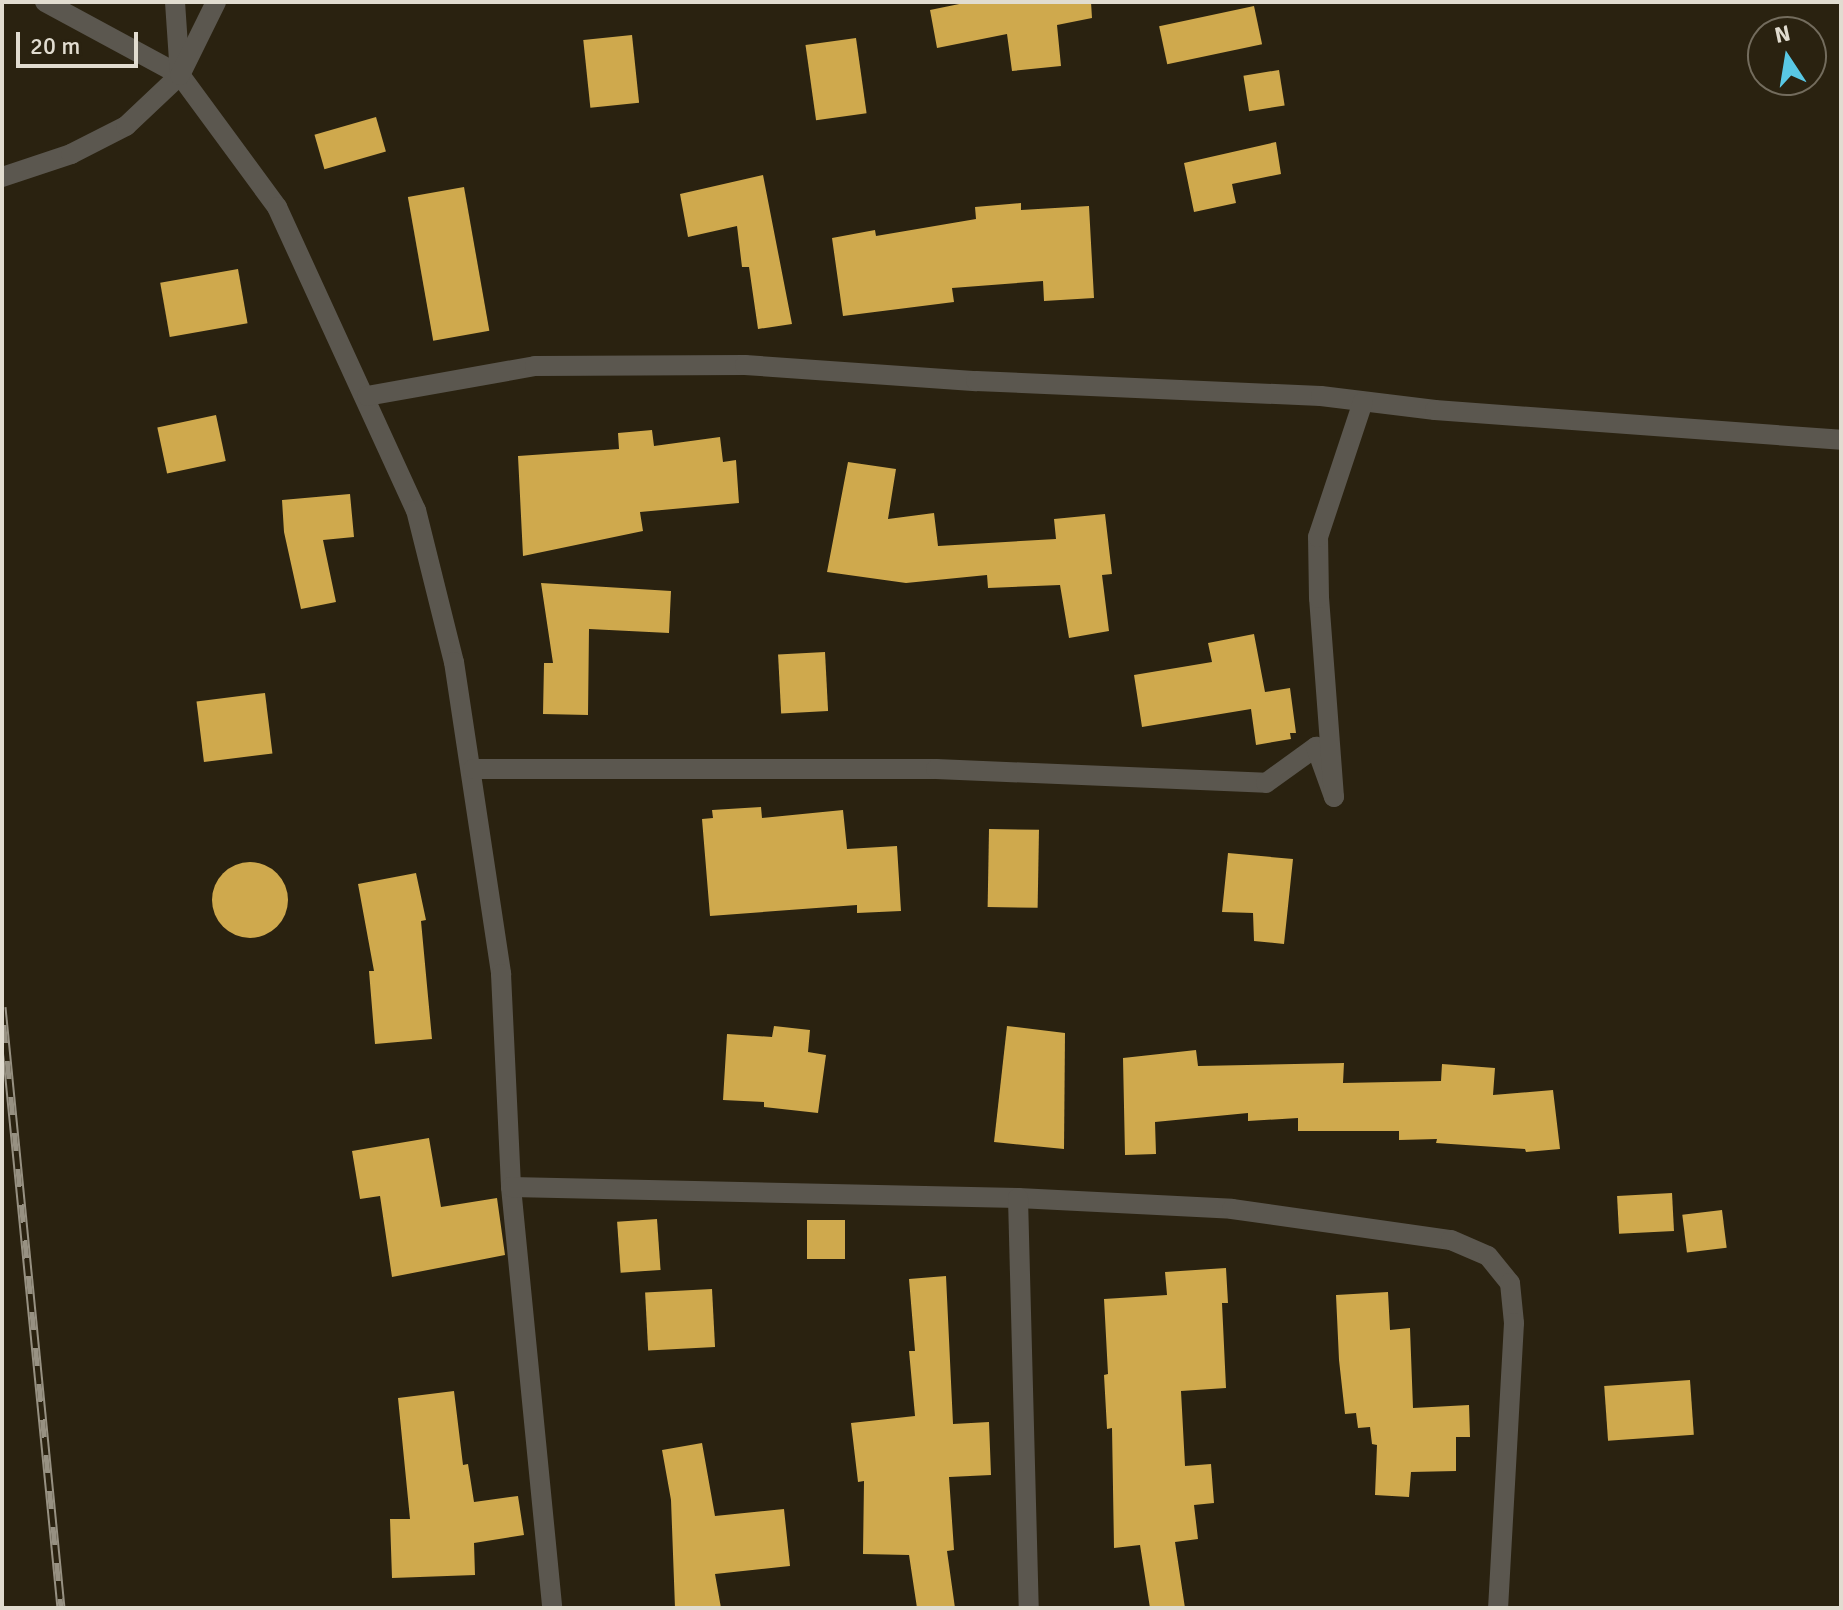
<!DOCTYPE html>
<html>
<head>
<meta charset="utf-8">
<style>
  body { margin:0 }
  #map { position:relative; width:1843px; height:1610px; overflow:hidden; background:#2a2210; font-family:Signika,sans-serif }
  div>[style] { position:absolute }
  .building>* { inset:0; background:#cfa94d; transform-origin:0 0 }
  .round { border-radius:50% }
  .minor>* { height:20px; margin:-10px; padding:0 10px; transform-origin:10px; border-radius:10px; background:#5b574f }
  .rail>* { height:9px; margin-top:-4.5px; transform-origin:0; background:repeating-linear-gradient(90deg,#2a2210 0 18px,#979182 0 36px); box-sizing:border-box; border-block:2px solid #979182 }
  span { translate:-50% -50%; white-space:nowrap; text-align:center; line-height:1.15; -webkit-text-stroke:8px #2a2210; paint-order:stroke }
  .frame { position:absolute; inset:0; border:4px solid #e1dcd0; pointer-events:none }
  .north { position:absolute; left:1747px; top:16px; width:80px; height:80px; box-sizing:border-box; background:#2a2210; border:2px solid #736c5d; border-radius:50%; rotate:348deg; font-size:22px; font-weight:700; line-height:32px; text-align:center; color:#e1dcd0 }
  .north::after { content:''; display:block; margin:auto; width:28px; height:36px; background:#59c8e5; clip-path:polygon(50% 0,100% 100%,50% 72%,0 100%) }
  .scale { position:absolute; left:16px; top:32px; width:122px; height:36px; box-sizing:border-box; border:4px solid #e1dcd0; border-top:0; padding-left:10px; font-size:24px; line-height:28px; white-space:nowrap; color:#e1dcd0; -webkit-text-stroke:6px #2a2210; paint-order:stroke }
</style>
</head>
<body>
<div id="map">
  <div class="building">
    <div style="clip-path:polygon(969px 2px,1091px 2px,1092px 18px,1057px 25px,1061px 66px,1012px 71px,1007px 34px,937px 48px,930px 10px)"></div>
    <div style="left:1254px;top:6px;width:39px;height:97px;rotate:78deg"></div>
    <div style="left:632px;top:35px;width:68px;height:49px;rotate:84deg"></div>
    <div style="left:856px;top:38px;width:76px;height:51px;rotate:82deg"></div>
    <div style="left:1279px;top:70px;width:36px;height:36px;rotate:81deg"></div>
    <div style="left:376px;top:117px;width:36px;height:64px;rotate:74deg"></div>
    <div style="clip-path:polygon(1276px 142px,1281px 174px,1232px 184px,1236px 203px,1194px 212px,1184px 163px)"></div>
    <div style="clip-path:polygon(763px 175px,792px 324px,758px 329px,749px 267px,742px 267px,737px 226px,688px 237px,680px 194px)"></div>
    <div style="left:464px;top:187px;width:146px;height:57px;rotate:80deg"></div>
    <div style="clip-path:polygon(1021px 203px,1021px 210px,1089px 206px,1094px 298px,1044px 301px,1043px 281px,952px 288px,954px 302px,843px 316px,832px 238px,875px 230px,876px 236px,976px 219px,975px 207px)"></div>
    <div style="left:238px;top:269px;width:55px;height:79px;rotate:80deg"></div>
    <div style="left:216px;top:415px;width:47px;height:60px;rotate:78deg"></div>
    <div style="clip-path:polygon(652px 430px,654px 446px,720px 437px,723px 462px,736px 460px,739px 503px,640px 512px,643px 531px,523px 556px,518px 456px,619px 449px,618px 433px)"></div>
    <div style="clip-path:polygon(848px 462px,896px 469px,888px 519px,934px 513px,938px 546px,1056px 539px,1054px 519px,1105px 514px,1112px 574px,1102px 575px,1109px 631px,1069px 638px,1060px 585px,988px 588px,987px 575px,906px 583px,827px 572px)"></div>
    <div style="clip-path:polygon(350px 494px,354px 537px,323px 540px,336px 602px,301px 609px,284px 532px,282px 500px)"></div>
    <div style="clip-path:polygon(541px 583px,671px 591px,669px 633px,589px 629px,588px 715px,543px 714px,544px 663px,553px 663px)"></div>
    <div style="clip-path:polygon(1254px 634px,1265px 692px,1290px 688px,1296px 733px,1290px 733px,1291px 739px,1256px 745px,1251px 709px,1142px 727px,1134px 675px,1212px 662px,1208px 643px)"></div>
    <div style="left:825px;top:652px;width:59px;height:47px;rotate:87deg"></div>
    <div style="left:265px;top:693px;width:61px;height:69px;rotate:83deg"></div>
    <div style="clip-path:polygon(761px 807px,762px 818px,843px 810px,847px 849px,897px 846px,901px 911px,857px 913px,857px 905px,710px 916px,702px 819px,713px 818px,712px 810px)"></div>
    <div style="left:989px;top:829px;width:50px;height:78px;rotate:1deg"></div>
    <div style="clip-path:polygon(1228px 853px,1293px 859px,1284px 944px,1254px 941px,1253px 913px,1222px 912px)"></div>
    <div class="round" style="left:212px;top:862px;width:76px;height:76px"></div>
    <div style="clip-path:polygon(416px 873px,426px 920px,421px 921px,432px 1039px,375px 1044px,369px 971px,374px 971px,358px 884px)"></div>
    <div style="clip-path:polygon(774px 1026px,810px 1030px,808px 1052px,826px 1055px,818px 1113px,764px 1107px,764px 1102px,723px 1100px,727px 1034px,772px 1037px)"></div>
    <div style="clip-path:polygon(1007px 1026px,1065px 1033px,1064px 1149px,994px 1142px)"></div>
    <div style="clip-path:polygon(1196px 1050px,1198px 1066px,1344px 1063px,1343px 1083px,1441px 1081px,1442px 1064px,1495px 1068px,1493px 1095px,1553px 1090px,1560px 1149px,1526px 1152px,1525px 1149px,1436px 1143px,1437px 1139px,1399px 1140px,1399px 1131px,1298px 1131px,1298px 1118px,1248px 1121px,1248px 1113px,1155px 1122px,1156px 1154px,1125px 1155px,1123px 1058px)"></div>
    <div style="clip-path:polygon(429px 1138px,441px 1207px,497px 1198px,505px 1255px,392px 1277px,380px 1196px,360px 1199px,352px 1151px)"></div>
    <div style="left:1672px;top:1193px;width:38px;height:55px;rotate:87deg"></div>
    <div style="left:1722px;top:1210px;width:38px;height:40px;rotate:83deg"></div>
    <div style="left:657px;top:1219px;width:51px;height:40px;rotate:86deg"></div>
    <div style="left:807px;top:1220px;width:38px;height:39px"></div>
    <div style="clip-path:polygon(1226px 1268px,1228px 1303px,1222px 1303px,1226px 1388px,1181px 1391px,1185px 1466px,1211px 1464px,1214px 1503px,1194px 1505px,1198px 1539px,1175px 1542px,1185px 1608px,1150px 1608px,1140px 1545px,1114px 1548px,1112px 1428px,1107px 1429px,1104px 1375px,1108px 1374px,1104px 1299px,1167px 1295px,1165px 1272px)"></div>
    <div style="clip-path:polygon(946px 1276px,953px 1424px,989px 1422px,991px 1475px,949px 1477px,954px 1550px,947px 1551px,955px 1608px,917px 1608px,909px 1555px,863px 1554px,864px 1481px,858px 1482px,851px 1423px,915px 1416px,909px 1351px,915px 1351px,909px 1279px)"></div>
    <div style="left:712px;top:1289px;width:58px;height:67px;rotate:87deg"></div>
    <div style="clip-path:polygon(1388px 1292px,1390px 1330px,1410px 1328px,1413px 1408px,1469px 1405px,1470px 1437px,1456px 1437px,1456px 1471px,1411px 1472px,1409px 1497px,1375px 1495px,1377px 1445px,1372px 1444px,1370px 1427px,1358px 1428px,1356px 1413px,1345px 1414px,1339px 1360px,1336px 1295px)"></div>
    <div style="left:1690px;top:1380px;width:55px;height:86px;rotate:86deg"></div>
    <div style="clip-path:polygon(454px 1391px,463px 1465px,468px 1464px,474px 1502px,518px 1496px,524px 1535px,474px 1543px,475px 1575px,392px 1578px,390px 1519px,410px 1519px,398px 1398px)"></div>
    <div style="clip-path:polygon(702px 1443px,715px 1516px,784px 1509px,790px 1566px,715px 1574px,721px 1608px,675px 1608px,671px 1500px,662px 1450px)"></div>
  </div>
  <div class="minor">
    <div style="left:45px;top:2px;width:153px;rotate:28.4deg"></div>
    <div style="left:180px;top:75px;width:164px;rotate:53.7deg"></div>
    <div style="left:277px;top:207px;width:333px;rotate:65.4deg"></div>
    <div style="left:416px;top:510px;width:157px;rotate:76deg"></div>
    <div style="left:454px;top:662px;width:316px;rotate:81.4deg"></div>
    <div style="left:501px;top:974px;width:213px;rotate:87.3deg"></div>
    <div style="left:511px;top:1187px;width:423px;rotate:84.4deg"></div>
    <div style="left:175px;top:2px;width:73px;rotate:86.1deg"></div>
    <div style="left:2px;top:177px;width:73px;rotate:-18.4deg"></div>
    <div style="left:71px;top:154px;width:62px;rotate:-27deg"></div>
    <div style="left:126px;top:126px;width:74px;rotate:-43.4deg"></div>
    <div style="left:180px;top:75px;width:81px;rotate:-63.7deg"></div>
    <div style="left:367px;top:396px;width:171px;rotate:-10.1deg"></div>
    <div style="left:535px;top:366px;width:210px;rotate:-0.3deg"></div>
    <div style="left:745px;top:365px;width:232px;rotate:4deg"></div>
    <div style="left:976px;top:381px;width:345px;rotate:2.5deg"></div>
    <div style="left:1321px;top:396px;width:115px;rotate:7deg"></div>
    <div style="left:1435px;top:410px;width:407px;rotate:4.2deg"></div>
    <div style="left:473px;top:769px;width:463px"></div>
    <div style="left:936px;top:769px;width:330px;rotate:2.4deg"></div>
    <div style="left:1266px;top:783px;width:62px;rotate:-35.8deg"></div>
    <div style="left:1316px;top:747px;width:53px;rotate:70.2deg"></div>
    <div style="left:1334px;top:797px;width:200px;rotate:-94.3deg"></div>
    <div style="left:1319px;top:598px;width:61px;rotate:-90.9deg"></div>
    <div style="left:1318px;top:537px;width:142px;rotate:-71.6deg"></div>
    <div style="left:511px;top:1187px;width:507px;rotate:1.24deg"></div>
    <div style="left:1018px;top:1198px;width:214px;rotate:2.9deg"></div>
    <div style="left:1232px;top:1209px;width:221px;rotate:8.1deg"></div>
    <div style="left:1451px;top:1240px;width:40px;rotate:23.4deg"></div>
    <div style="left:1488px;top:1256px;width:35px;rotate:51deg"></div>
    <div style="left:1510px;top:1283px;width:40px;rotate:84.3deg"></div>
    <div style="left:1514px;top:1323px;width:285px;rotate:93.2deg"></div>
    <div style="left:1018px;top:1198px;width:410px;rotate:88.5deg"></div>
  </div>
  <div class="rail">
    <div style="left:2px;top:1007px;width:604px;rotate:84.39deg"></div>
  </div>
  <div class="frame"></div>
  <div class="north">N</div>
  <div class="scale">20 m</div>
</div>
</body>
</html>
